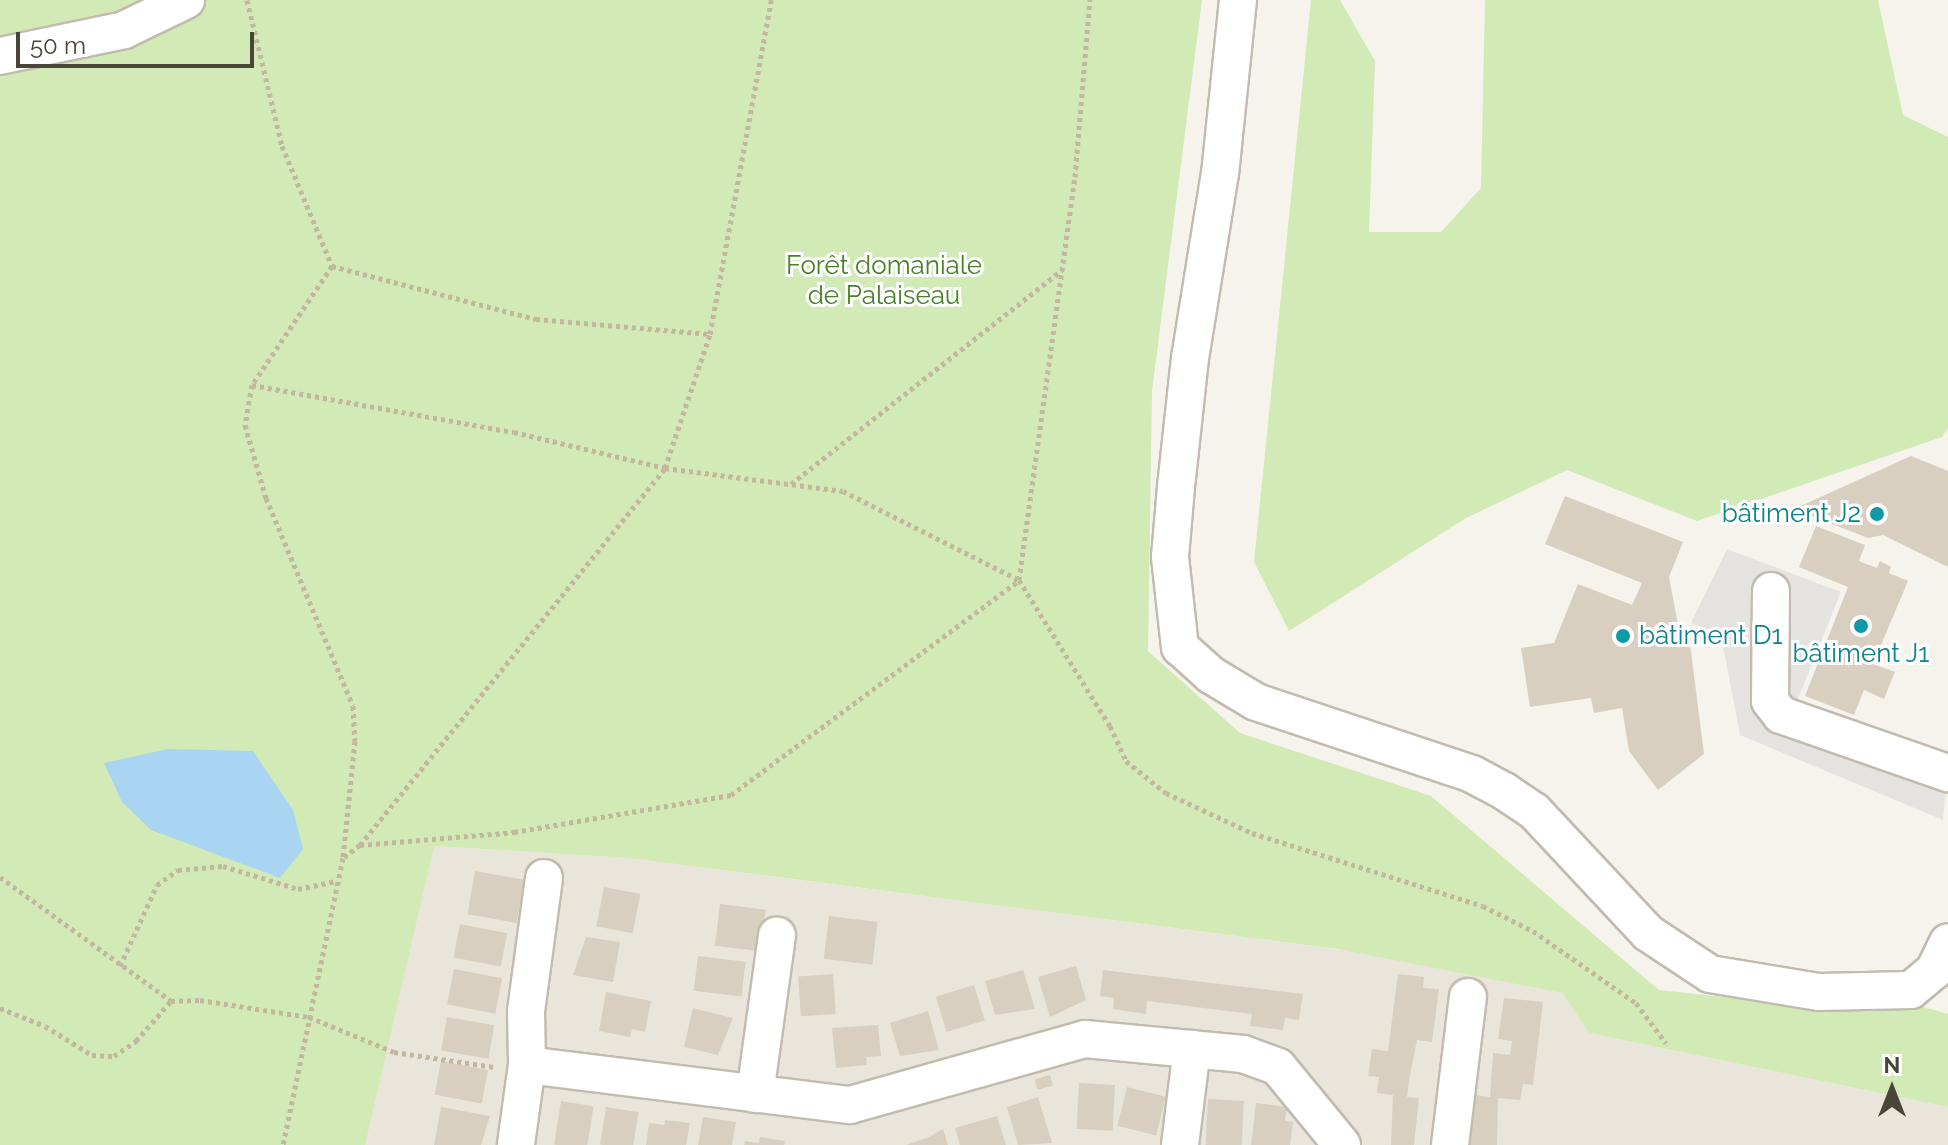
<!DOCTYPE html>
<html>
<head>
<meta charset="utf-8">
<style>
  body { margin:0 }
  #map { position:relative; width:1948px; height:1145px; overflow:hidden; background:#f6f3ec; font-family:Raleway,sans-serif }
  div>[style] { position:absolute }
  .residential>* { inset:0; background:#eae5da }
  .green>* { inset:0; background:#d2eab5 }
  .parking>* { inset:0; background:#e5e3e0 }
  .water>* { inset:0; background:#a9d4f2 }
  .building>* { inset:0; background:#d8cfc1; transform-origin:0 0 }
  .path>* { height:5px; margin-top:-2.5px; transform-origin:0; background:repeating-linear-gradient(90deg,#c4b79f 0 4px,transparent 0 8px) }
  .roads { filter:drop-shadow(2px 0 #c2bbae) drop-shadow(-2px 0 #c2bbae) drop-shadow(0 2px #c2bbae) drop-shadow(0 -2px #c2bbae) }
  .minor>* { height:36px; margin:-18px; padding:0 18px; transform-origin:18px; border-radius:18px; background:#fff }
  .dots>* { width:22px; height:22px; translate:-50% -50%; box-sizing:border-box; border:4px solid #fff; border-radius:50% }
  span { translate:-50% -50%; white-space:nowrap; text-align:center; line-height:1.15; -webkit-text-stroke:6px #fff; paint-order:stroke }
  .park-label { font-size:26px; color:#4a7f2a }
  .culture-label { font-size:26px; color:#0d838f }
  .right { translate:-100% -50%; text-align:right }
  .left { translate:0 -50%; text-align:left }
  .north { position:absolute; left:1852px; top:1049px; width:80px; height:80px; -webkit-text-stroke:6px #fff; paint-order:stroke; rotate:0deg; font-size:22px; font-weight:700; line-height:32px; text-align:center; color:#4b4439 }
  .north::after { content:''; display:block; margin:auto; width:28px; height:36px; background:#4b4439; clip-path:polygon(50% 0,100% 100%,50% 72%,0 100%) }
  .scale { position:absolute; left:16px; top:32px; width:238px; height:36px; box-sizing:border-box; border:4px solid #4b4439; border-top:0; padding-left:10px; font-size:24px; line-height:28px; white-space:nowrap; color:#4b4439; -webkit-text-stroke:6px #fff; paint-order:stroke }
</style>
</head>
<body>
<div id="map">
  <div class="residential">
    <div style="clip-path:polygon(433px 846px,629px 858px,1351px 951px,1562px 993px,1589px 1033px,1948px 1107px,1948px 1145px,361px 1145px)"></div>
  </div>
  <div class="green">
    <div style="clip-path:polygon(0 0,1202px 0,1152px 391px,1148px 651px,1240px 733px,1431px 796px,1659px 990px,1825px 1008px,1916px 1005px,1948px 1014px,1948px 1107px,1589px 1033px,1562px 993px,1338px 949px,629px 858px,434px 846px,365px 1145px,0 1145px)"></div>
    <div style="clip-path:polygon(1311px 0,1340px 0,1375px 61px,1369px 232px,1441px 232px,1481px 188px,1485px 0,1878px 0,1903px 115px,1948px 137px,1948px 428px,1942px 437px,1697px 521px,1567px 470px,1466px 518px,1289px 631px,1254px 562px)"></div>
  </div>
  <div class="parking">
    <div style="clip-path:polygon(1727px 549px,1841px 592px,1796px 704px,1948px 762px,1943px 820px,1740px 735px,1721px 635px,1691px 623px)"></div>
  </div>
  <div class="water">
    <div style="clip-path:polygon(168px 749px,253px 751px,293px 810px,303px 849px,280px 878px,151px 830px,122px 802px,104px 763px)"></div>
  </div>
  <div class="building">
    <div style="clip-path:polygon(1911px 456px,1948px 471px,1948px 567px,1883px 535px,1868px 538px,1794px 509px)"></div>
    <div style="clip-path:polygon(1565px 496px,1683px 542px,1669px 577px,1678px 624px,1688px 628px,1704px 754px,1658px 790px,1629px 751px,1622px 708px,1594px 713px,1591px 698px,1530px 707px,1521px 648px,1554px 643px,1578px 584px,1632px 605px,1642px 583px,1545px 544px)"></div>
    <div style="clip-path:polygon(1816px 526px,1865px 545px,1859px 561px,1877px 568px,1880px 561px,1891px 567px,1889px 573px,1908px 581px,1873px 664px,1895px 672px,1884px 699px,1864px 690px,1854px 715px,1805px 696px,1848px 587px,1799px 567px)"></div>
    <div style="left:475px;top:871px;width:50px;height:44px;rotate:10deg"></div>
    <div style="left:604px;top:887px;width:37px;height:40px;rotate:11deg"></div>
    <div style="left:720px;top:904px;width:46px;height:42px;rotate:7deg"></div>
    <div style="left:829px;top:916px;width:49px;height:43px;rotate:7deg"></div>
    <div style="left:460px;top:924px;width:48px;height:34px;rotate:11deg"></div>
    <div style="clip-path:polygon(586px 937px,620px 942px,613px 982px,573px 975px)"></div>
    <div style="left:698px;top:956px;width:48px;height:35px;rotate:7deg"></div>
    <div style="clip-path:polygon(1076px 966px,1086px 1000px,1050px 1017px,1038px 977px)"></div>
    <div style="left:454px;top:969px;width:49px;height:36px;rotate:11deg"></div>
    <div style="clip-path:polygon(1023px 970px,1035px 1009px,995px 1015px,985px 981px)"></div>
    <div style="clip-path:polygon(1103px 970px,1303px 994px,1299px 1020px,1285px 1018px,1283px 1030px,1250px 1026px,1252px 1014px,1147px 1001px,1146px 1014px,1113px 1009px,1114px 998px,1100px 996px)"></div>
    <div style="left:833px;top:974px;width:40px;height:35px;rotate:86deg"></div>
    <div style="clip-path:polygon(1398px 974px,1424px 977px,1423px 988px,1439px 989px,1432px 1042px,1417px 1040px,1409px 1080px,1407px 1097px,1419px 1098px,1414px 1145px,1391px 1145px,1393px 1095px,1377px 1093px,1379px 1077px,1368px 1076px,1372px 1049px,1388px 1051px)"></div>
    <div style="left:974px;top:985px;width:37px;height:40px;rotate:73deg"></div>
    <div style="clip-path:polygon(606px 992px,651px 1001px,645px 1032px,632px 1029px,630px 1037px,599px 1031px)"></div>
    <div style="clip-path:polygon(1504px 998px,1543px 1002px,1533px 1085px,1523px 1084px,1520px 1100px,1498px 1098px,1497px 1145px,1470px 1145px,1476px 1095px,1490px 1097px,1493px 1053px,1510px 1055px,1512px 1041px,1498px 1039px)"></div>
    <div style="clip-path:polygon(693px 1008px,733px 1018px,718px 1055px,684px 1047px)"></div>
    <div style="clip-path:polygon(928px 1011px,939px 1050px,900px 1056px,890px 1023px)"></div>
    <div style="left:447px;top:1017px;width:48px;height:34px;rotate:10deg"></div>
    <div style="clip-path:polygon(878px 1025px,881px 1056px,866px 1057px,867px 1065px,836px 1068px,832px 1028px)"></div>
    <div style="left:441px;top:1061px;width:48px;height:34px;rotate:11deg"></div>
    <div style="left:1050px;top:1075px;width:11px;height:16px;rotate:75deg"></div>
    <div style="left:1079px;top:1083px;width:36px;height:46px;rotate:3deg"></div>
    <div style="left:1127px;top:1087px;width:40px;height:40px;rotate:14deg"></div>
    <div style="clip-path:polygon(1038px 1097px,1052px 1143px,1018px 1145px,1007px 1107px)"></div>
    <div style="left:1208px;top:1099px;width:36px;height:46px;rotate:3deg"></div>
    <div style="left:561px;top:1101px;width:33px;height:44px;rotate:9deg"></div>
    <div style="clip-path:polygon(1256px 1103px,1287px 1107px,1285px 1121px,1293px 1122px,1290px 1145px,1251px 1145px)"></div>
    <div style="clip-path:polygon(441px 1107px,490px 1116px,481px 1145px,434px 1145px)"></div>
    <div style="left:606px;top:1107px;width:33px;height:38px;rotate:9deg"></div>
    <div style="clip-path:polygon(997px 1116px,1006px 1145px,960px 1145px,955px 1128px)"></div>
    <div style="clip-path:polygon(703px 1117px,736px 1122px,732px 1145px,698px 1145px)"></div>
    <div style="clip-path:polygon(665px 1120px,690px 1123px,686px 1145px,646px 1145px,649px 1123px,664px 1125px)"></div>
    <div style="clip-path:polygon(943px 1129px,948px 1145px,906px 1145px,929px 1137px)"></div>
    <div style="clip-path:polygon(760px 1137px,785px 1141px,784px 1145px,744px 1145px,745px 1141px,759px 1143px)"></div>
  </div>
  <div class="path">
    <div style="left:247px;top:0;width:150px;rotate:76.5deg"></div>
    <div style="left:282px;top:146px;width:130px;rotate:67.4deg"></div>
    <div style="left:332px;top:266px;width:143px;rotate:123.9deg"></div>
    <div style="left:252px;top:385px;width:41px;rotate:99.9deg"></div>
    <div style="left:245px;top:425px;width:76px;rotate:74deg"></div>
    <div style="left:266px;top:498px;width:225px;rotate:67.3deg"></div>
    <div style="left:353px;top:706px;width:35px;rotate:87deg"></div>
    <div style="left:355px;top:741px;width:118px;rotate:95.9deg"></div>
    <div style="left:343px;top:858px;width:293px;rotate:101.8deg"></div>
    <div style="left:332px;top:266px;width:211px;rotate:14.6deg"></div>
    <div style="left:536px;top:319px;width:175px;rotate:4.9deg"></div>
    <div style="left:252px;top:385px;width:266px;rotate:10.2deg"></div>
    <div style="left:514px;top:432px;width:155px;rotate:13.4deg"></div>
    <div style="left:665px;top:468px;width:179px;rotate:7.4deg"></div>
    <div style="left:843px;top:491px;width:197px;rotate:26.8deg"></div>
    <div style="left:1019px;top:580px;width:172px;rotate:58.1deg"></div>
    <div style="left:1110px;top:726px;width:38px;rotate:65deg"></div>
    <div style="left:1126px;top:761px;width:51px;rotate:38.7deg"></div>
    <div style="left:1166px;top:793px;width:95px;rotate:24.9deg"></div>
    <div style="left:1252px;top:833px;width:242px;rotate:17.5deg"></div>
    <div style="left:1483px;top:906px;width:56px;rotate:26.6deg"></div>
    <div style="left:1533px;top:931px;width:126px;rotate:35deg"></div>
    <div style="left:1636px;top:1003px;width:50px;rotate:53.1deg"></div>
    <div style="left:791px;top:484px;width:345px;rotate:-38.3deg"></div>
    <div style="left:360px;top:845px;width:155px;rotate:-4.8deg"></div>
    <div style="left:514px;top:832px;width:220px;rotate:-9.7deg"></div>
    <div style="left:731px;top:795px;width:359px;rotate:-36.7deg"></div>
    <div style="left:1019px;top:580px;width:407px;rotate:-82.1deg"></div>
    <div style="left:1075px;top:177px;width:178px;rotate:-85.2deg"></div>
    <div style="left:344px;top:857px;width:20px;rotate:-37deg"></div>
    <div style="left:360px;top:845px;width:485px;rotate:-51deg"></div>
    <div style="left:665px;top:468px;width:141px;rotate:-71.4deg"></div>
    <div style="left:710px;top:334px;width:340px;rotate:-79.6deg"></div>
    <div style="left:0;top:877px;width:211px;rotate:35.9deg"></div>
    <div style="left:120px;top:966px;width:89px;rotate:-65.4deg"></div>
    <div style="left:157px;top:885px;width:26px;rotate:-36deg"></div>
    <div style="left:178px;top:870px;width:45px;rotate:-5.1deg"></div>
    <div style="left:223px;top:866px;width:78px;rotate:17deg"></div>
    <div style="left:298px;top:889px;width:40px;rotate:-12deg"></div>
    <div style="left:0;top:1008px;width:48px;rotate:21.8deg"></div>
    <div style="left:45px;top:1026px;width:55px;rotate:31.7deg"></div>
    <div style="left:92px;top:1055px;width:22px;rotate:3deg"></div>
    <div style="left:114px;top:1056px;width:27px;rotate:-34deg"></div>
    <div style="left:136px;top:1041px;width:53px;rotate:-48.8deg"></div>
    <div style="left:171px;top:1001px;width:29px;rotate:-2deg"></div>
    <div style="left:200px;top:1000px;width:110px;rotate:8.9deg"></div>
    <div style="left:309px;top:1017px;width:92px;rotate:22.4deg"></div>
    <div style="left:394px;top:1052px;width:101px;rotate:8.5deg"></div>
  </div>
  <div class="roads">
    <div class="minor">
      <div style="left:1238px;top:0;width:174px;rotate:95.9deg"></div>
      <div style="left:1220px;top:173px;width:187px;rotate:99.2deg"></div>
      <div style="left:1190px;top:358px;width:130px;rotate:96.2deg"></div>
      <div style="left:1176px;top:487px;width:70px;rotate:94.9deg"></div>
      <div style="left:1170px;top:557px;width:91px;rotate:83.7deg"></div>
      <div style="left:1180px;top:647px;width:42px;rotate:42.1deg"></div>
      <div style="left:1211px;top:675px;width:52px;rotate:31deg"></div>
      <div style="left:1256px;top:702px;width:228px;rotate:18.4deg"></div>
      <div style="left:1472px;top:774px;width:36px;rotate:28deg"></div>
      <div style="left:1504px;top:791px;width:36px;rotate:34deg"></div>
      <div style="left:1534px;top:811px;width:167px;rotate:46.9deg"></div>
      <div style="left:1648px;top:933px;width:74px;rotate:33.5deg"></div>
      <div style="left:1710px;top:974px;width:110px;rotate:9.4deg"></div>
      <div style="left:1819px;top:992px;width:92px;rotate:-1.2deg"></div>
      <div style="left:1911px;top:990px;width:30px;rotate:-40deg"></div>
      <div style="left:1934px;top:971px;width:32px;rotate:-64deg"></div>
      <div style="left:0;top:56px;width:127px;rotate:-11.8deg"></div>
      <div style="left:124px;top:30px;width:69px;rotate:-25.8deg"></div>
      <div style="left:1771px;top:591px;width:110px;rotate:90.5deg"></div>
      <div style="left:1770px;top:701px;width:18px;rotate:52deg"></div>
      <div style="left:1781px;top:715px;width:177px;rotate:19.2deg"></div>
      <div style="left:544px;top:878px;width:134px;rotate:97.7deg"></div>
      <div style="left:526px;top:1011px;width:54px;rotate:88.9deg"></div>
      <div style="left:527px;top:1065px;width:325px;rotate:7.1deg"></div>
      <div style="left:850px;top:1105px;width:244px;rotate:-15.7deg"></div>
      <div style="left:1085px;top:1039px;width:159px;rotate:5.4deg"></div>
      <div style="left:1243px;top:1054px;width:37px;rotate:20deg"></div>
      <div style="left:1278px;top:1067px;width:101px;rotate:50.6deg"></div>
      <div style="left:755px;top:1094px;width:160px;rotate:-82.1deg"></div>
      <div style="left:516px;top:1144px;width:80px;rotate:-82.1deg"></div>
      <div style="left:1180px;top:1145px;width:97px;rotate:-82.9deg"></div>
      <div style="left:1450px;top:1145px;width:149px;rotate:-83.1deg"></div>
    </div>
  </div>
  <div class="dots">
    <div style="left:1877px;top:514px;background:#0f9aa8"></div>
    <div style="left:1861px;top:626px;background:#0f9aa8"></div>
    <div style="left:1623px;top:636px;background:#0f9aa8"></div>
  </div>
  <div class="park-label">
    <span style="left:884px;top:281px">Forêt domaniale<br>de Palaiseau</span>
  </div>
  <div class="culture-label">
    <span class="right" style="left:1861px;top:514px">bâtiment J2</span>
    <span class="left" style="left:1639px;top:636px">bâtiment D1</span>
    <span style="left:1861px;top:654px">bâtiment J1</span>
  </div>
  <div class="north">N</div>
  <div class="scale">50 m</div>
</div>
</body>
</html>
